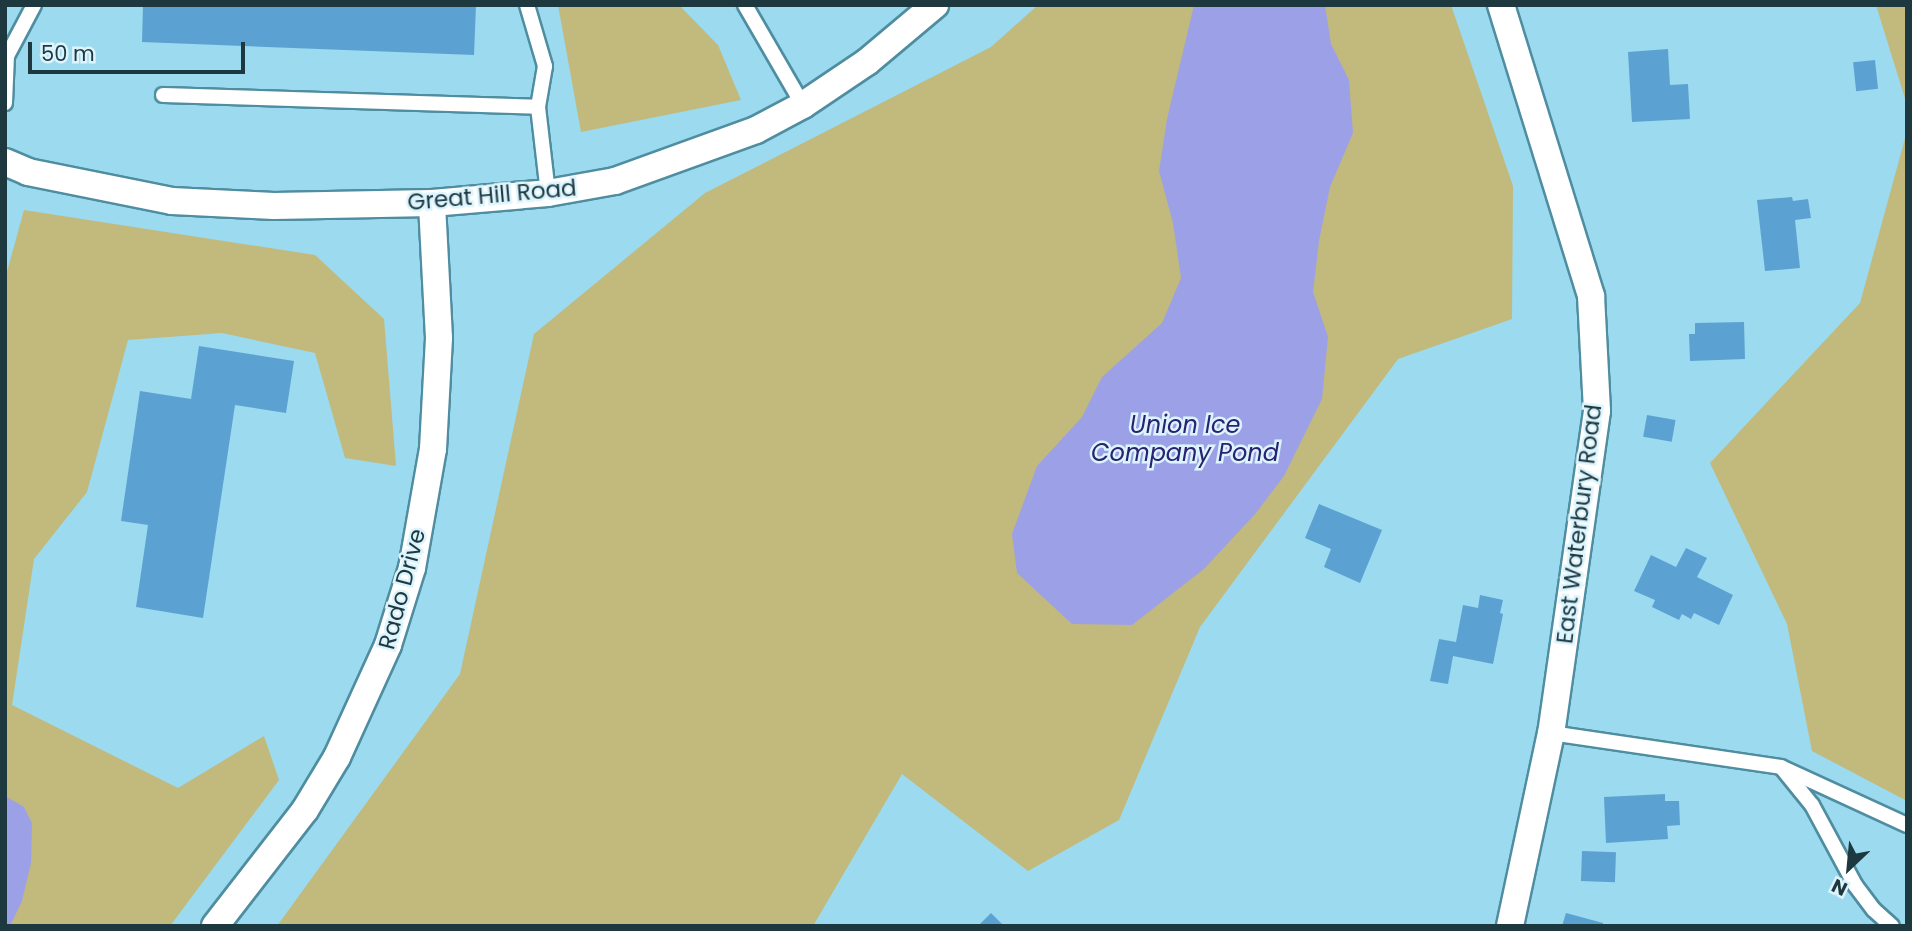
<!DOCTYPE html>
<html>
<head>
<meta charset="utf-8">
<style>
  body { margin:0 }
  #map { position:relative; width:1912px; height:931px; overflow:hidden; background:#9bdaef; font-family:Poppins,sans-serif }
  div>[style] { position:absolute }
  .green>* { inset:0; background:#c2b97c }
  .water>* { inset:0; background:#9ca1e7 }
  .building>* { inset:0; background:#5ba2d2; transform-origin:0 0 }
  .roads { filter:drop-shadow(2px 0 #4f8da0) drop-shadow(-2px 0 #4f8da0) drop-shadow(0 2px #4f8da0) drop-shadow(0 -2px #4f8da0) }
  .lane>* { height:14px; margin:-7px; padding:0 7px; transform-origin:7px; border-radius:7px; background:#fff }
  .street>* { height:26px; margin:-13px; padding:0 13px; transform-origin:13px; border-radius:13px; background:#fff }
  span { translate:-50% -50%; white-space:nowrap; text-align:center; line-height:1.15; -webkit-text-stroke:5px #dcf4fd; paint-order:stroke }
  .street-label { font-size:23px; color:#1e3840 }
  .water-label { font-size:24px; color:#2a2271; font-style:italic }
  .frame { position:absolute; inset:0; border:7px solid #1e3840; pointer-events:none }
  .north { position:absolute; left:1814px; top:833px; width:70px; height:70px; -webkit-text-stroke:5px #dcf4fd; paint-order:stroke; rotate:206deg; font-size:19px; font-weight:700; line-height:28px; text-align:center; color:#1e3840 }
  .north::after { content:''; display:block; margin:auto; width:24px; height:32px; background:#1e3840; clip-path:polygon(50% 0,100% 100%,50% 72%,0 100%) }
  .scale { position:absolute; left:28px; top:42px; width:217px; height:32px; box-sizing:border-box; border:4px solid #1e3840; border-top:0; padding-left:9px; font-size:21px; line-height:24px; white-space:nowrap; color:#1e3840; -webkit-text-stroke:5px #dcf4fd; paint-order:stroke }
</style>
</head>
<body>
<div id="map">
  <div class="green">
    <div style="clip-path:polygon(558px 5px,679px 5px,718px 45px,741px 100px,581px 132px)"></div>
    <div style="clip-path:polygon(1038px 5px,1451px 5px,1513px 186px,1512px 319px,1398px 359px,1200px 627px,1119px 820px,1028px 871px,902px 774px,813px 926px,277px 926px,460px 674px,534px 334px,705px 193px,991px 47px)"></div>
    <div style="clip-path:polygon(1876px 5px,1907px 5px,1907px 105px)"></div>
    <div style="clip-path:polygon(1907px 131px,1907px 801px,1812px 751px,1787px 624px,1710px 463px,1860px 303px)"></div>
    <div style="clip-path:polygon(24px 210px,315px 255px,384px 319px,396px 466px,345px 458px,315px 353px,222px 333px,128px 340px,87px 492px,34px 559px,12px 705px,178px 788px,264px 736px,279px 780px,170px 926px,5px 926px,5px 279px)"></div>
  </div>
  <div class="water">
    <div style="clip-path:polygon(1194px 5px,1325px 5px,1331px 44px,1349px 80px,1353px 133px,1330px 187px,1319px 241px,1313px 292px,1328px 337px,1322px 399px,1284px 476px,1256px 513px,1204px 569px,1132px 625px,1072px 624px,1017px 573px,1012px 534px,1037px 466px,1082px 417px,1102px 377px,1162px 323px,1181px 278px,1173px 223px,1159px 171px,1167px 119px)"></div>
    <div style="clip-path:polygon(5px 796px,24px 807px,32px 823px,31px 863px,22px 901px,10px 926px,5px 926px)"></div>
  </div>
  <div class="building">
    <div style="clip-path:polygon(143px 5px,476px 5px,474px 55px,142px 42px)"></div>
    <div style="clip-path:polygon(1668px 49px,1670px 85px,1688px 84px,1690px 119px,1632px 122px,1628px 52px)"></div>
    <div style="left:1875px;top:60px;width:29px;height:22px;rotate:84deg"></div>
    <div style="clip-path:polygon(1792px 197px,1793px 201px,1808px 199px,1811px 218px,1795px 220px,1800px 268px,1765px 271px,1757px 200px)"></div>
    <div style="clip-path:polygon(1744px 322px,1745px 359px,1690px 361px,1689px 334px,1695px 334px,1695px 323px)"></div>
    <div style="clip-path:polygon(199px 346px,294px 361px,286px 413px,235px 405px,203px 618px,136px 607px,148px 525px,121px 521px,140px 391px,191px 399px)"></div>
    <div style="left:1647px;top:415px;width:29px;height:22px;rotate:10deg"></div>
    <div style="clip-path:polygon(1319px 504px,1382px 530px,1360px 583px,1324px 567px,1331px 549px,1305px 538px)"></div>
    <div style="clip-path:polygon(1686px 548px,1707px 558px,1697px 577px,1733px 595px,1719px 625px,1694px 613px,1691px 619px,1682px 614px,1679px 620px,1652px 607px,1655px 600px,1634px 591px,1651px 555px,1676px 567px)"></div>
    <div style="clip-path:polygon(1480px 595px,1503px 600px,1500px 613px,1503px 614px,1493px 664px,1453px 656px,1448px 684px,1430px 681px,1439px 639px,1456px 642px,1463px 605px,1478px 608px)"></div>
    <div style="clip-path:polygon(1665px 794px,1665px 801px,1679px 801px,1680px 825px,1667px 826px,1668px 839px,1606px 843px,1604px 797px)"></div>
    <div style="left:1582px;top:851px;width:34px;height:30px;rotate:2deg"></div>
    <div style="clip-path:polygon(991px 913px,1004px 926px,978px 926px)"></div>
    <div style="clip-path:polygon(1566px 913px,1603px 923px,1603px 926px,1562px 926px)"></div>
  </div>
  <div class="roads">
    <div class="lane">
      <div style="left:527px;top:5px;width:64px;rotate:73.6deg"></div>
      <div style="left:545px;top:66px;width:42px;rotate:99.7deg"></div>
      <div style="left:538px;top:107px;width:87px;rotate:83.4deg"></div>
      <div style="left:745px;top:5px;width:116px;rotate:59.9deg"></div>
      <div style="left:163px;top:95px;width:375px;rotate:1.8deg"></div>
      <div style="left:5px;top:103px;width:47px;rotate:-87.6deg"></div>
      <div style="left:7px;top:56px;width:58px;rotate:-62.1deg"></div>
      <div style="left:1551px;top:733px;width:232px;rotate:8.4deg"></div>
      <div style="left:1781px;top:767px;width:139px;rotate:24.7deg"></div>
      <div style="left:1782px;top:768px;width:48px;rotate:51deg"></div>
      <div style="left:1812px;top:805px;width:91px;rotate:61.7deg"></div>
      <div style="left:1855px;top:885px;width:31px;rotate:53deg"></div>
      <div style="left:1874px;top:910px;width:24px;rotate:42deg"></div>
    </div>
    <div class="street">
      <div style="left:1501px;top:5px;width:305px;rotate:72.8deg"></div>
      <div style="left:1591px;top:296px;width:115px;rotate:87deg"></div>
      <div style="left:1597px;top:411px;width:325px;rotate:98.1deg"></div>
      <div style="left:1551px;top:733px;width:197px;rotate:102deg"></div>
      <div style="left:5px;top:162px;width:25px;rotate:23deg"></div>
      <div style="left:28px;top:172px;width:147px;rotate:11.4deg"></div>
      <div style="left:172px;top:201px;width:102px;rotate:2.8deg"></div>
      <div style="left:274px;top:206px;width:158px;rotate:-1.1deg"></div>
      <div style="left:432px;top:203px;width:116px;rotate:-4.9deg"></div>
      <div style="left:548px;top:193px;width:68px;rotate:-10.2deg"></div>
      <div style="left:615px;top:181px;width:150px;rotate:-19.9deg"></div>
      <div style="left:756px;top:130px;width:53px;rotate:-28deg"></div>
      <div style="left:803px;top:105px;width:77px;rotate:-33.9deg"></div>
      <div style="left:867px;top:62px;width:89px;rotate:-40deg"></div>
      <div style="left:215px;top:926px;width:147px;rotate:-52.2deg"></div>
      <div style="left:305px;top:810px;width:62px;rotate:-58.9deg"></div>
      <div style="left:337px;top:757px;width:123px;rotate:-65.5deg"></div>
      <div style="left:388px;top:645px;width:81px;rotate:-72.7deg"></div>
      <div style="left:412px;top:568px;width:121px;rotate:-80deg"></div>
      <div style="left:433px;top:449px;width:111px;rotate:-86.9deg"></div>
      <div style="left:439px;top:338px;width:135px;rotate:-93deg"></div>
    </div>
  </div>
  <div class="street-label">
    <span style="left:492px;top:195px;rotate:-5deg">Great Hill Road</span>
    <span style="left:1579px;top:524px;rotate:-83deg">East Waterbury Road</span>
    <span style="left:402px;top:589px;rotate:-75deg">Rado Drive</span>
  </div>
  <div class="water-label">
    <span style="left:1185px;top:439px">Union Ice<br>Company Pond</span>
  </div>
  <div class="frame"></div>
  <div class="north">N</div>
  <div class="scale">50 m</div>
</div>
</body>
</html>
